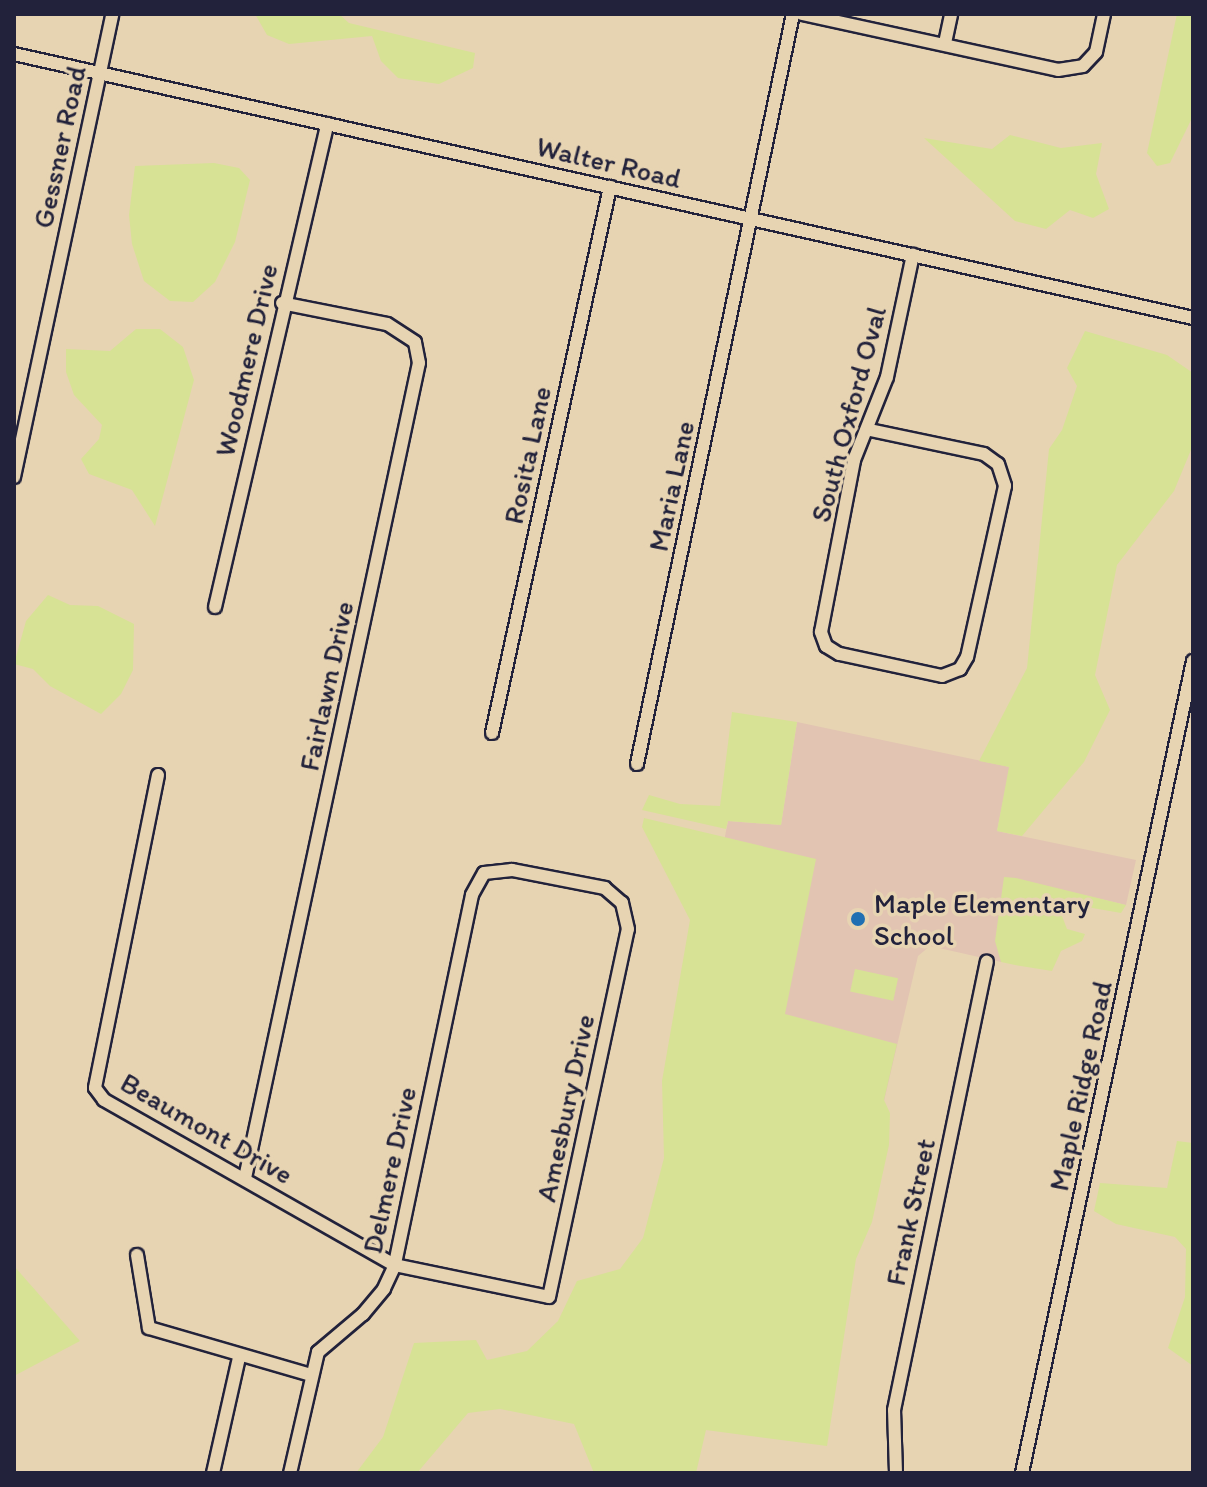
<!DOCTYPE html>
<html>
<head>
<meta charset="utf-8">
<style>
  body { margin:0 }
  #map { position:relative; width:1207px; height:1487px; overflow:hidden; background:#e7d4b2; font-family:Itim,sans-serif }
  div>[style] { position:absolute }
  .built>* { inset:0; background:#e2c4b2 }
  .green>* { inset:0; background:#d7e295; transform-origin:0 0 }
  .roads { filter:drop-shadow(2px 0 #22223b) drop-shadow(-2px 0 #22223b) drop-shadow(0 2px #22223b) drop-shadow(0 -2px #22223b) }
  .minor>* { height:12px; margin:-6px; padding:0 6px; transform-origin:6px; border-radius:6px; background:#e7d4b2 }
  .dots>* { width:22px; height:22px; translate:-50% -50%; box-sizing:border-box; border:4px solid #e7d4b2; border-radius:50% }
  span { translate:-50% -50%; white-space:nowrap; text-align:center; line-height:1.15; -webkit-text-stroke:7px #e7d4b2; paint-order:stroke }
  .street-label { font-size:28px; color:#22223b }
  .poi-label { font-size:28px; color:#22223b }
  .left { translate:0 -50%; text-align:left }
  .frame { position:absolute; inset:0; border:16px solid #22223b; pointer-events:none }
</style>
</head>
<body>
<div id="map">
  <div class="built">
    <div style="clip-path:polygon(797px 722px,1010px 767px,997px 831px,1136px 860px,1126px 905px,1016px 879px,1001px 962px,930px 946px,918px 956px,884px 1101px,682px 1054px,728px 821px,781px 825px)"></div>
  </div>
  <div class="green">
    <div style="clip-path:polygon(255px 14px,339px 14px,349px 23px,475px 53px,473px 68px,439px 84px,398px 78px,381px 61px,372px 36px,289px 44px,267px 35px)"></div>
    <div style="clip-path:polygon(1177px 14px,1193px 14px,1193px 116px,1170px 163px,1157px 166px,1147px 153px)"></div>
    <div style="clip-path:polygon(1010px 135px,1061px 148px,1102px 143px,1096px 174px,1109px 209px,1093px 218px,1070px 210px,1046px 229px,1015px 221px,924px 138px,992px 149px)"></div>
    <div style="clip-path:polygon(214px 163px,239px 168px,250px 180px,235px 242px,215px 282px,193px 302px,170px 301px,144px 281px,132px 244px,129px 215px,135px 166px)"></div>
    <div style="clip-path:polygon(136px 329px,160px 329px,183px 347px,194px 380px,155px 526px,132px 490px,89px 474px,81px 459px,99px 439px,102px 425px,74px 395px,66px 372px,66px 349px,110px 351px)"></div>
    <div style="clip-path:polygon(1085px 331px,1167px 355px,1193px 373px,1193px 445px,1174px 491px,1117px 565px,1095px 675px,1110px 710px,1084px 762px,1022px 836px,997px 831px,1009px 767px,979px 761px,1027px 668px,1049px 449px,1062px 430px,1077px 386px,1067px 368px)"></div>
    <div style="clip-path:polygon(48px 595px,70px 605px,98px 606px,134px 624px,133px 670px,121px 694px,101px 714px,50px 686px,33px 669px,14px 664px,26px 621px)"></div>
    <div style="clip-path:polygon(732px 712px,797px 722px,781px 825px,728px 821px,726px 829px,642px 810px,649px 795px,680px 804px,720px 806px)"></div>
    <div style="clip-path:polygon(644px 818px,816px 859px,785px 1014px,897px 1044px,884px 1100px,890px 1113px,889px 1145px,872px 1222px,856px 1259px,827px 1446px,706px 1430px,696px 1473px,594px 1473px,574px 1424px,500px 1409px,468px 1413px,417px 1473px,356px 1473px,383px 1437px,414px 1343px,476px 1340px,487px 1360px,527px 1351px,558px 1321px,577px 1281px,620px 1269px,643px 1238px,664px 1158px,662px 1081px,690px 920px,642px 827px)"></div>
    <div style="clip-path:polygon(1004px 877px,1016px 878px,1126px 905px,1121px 913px,1081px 906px,1062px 916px,1067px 929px,1085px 934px,1082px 941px,1061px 951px,1052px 971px,1015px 965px,1001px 962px,995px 941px)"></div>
    <div style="left:855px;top:969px;width:44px;height:23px;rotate:12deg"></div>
    <div style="clip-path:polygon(1177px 1141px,1193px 1143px,1193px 1366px,1168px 1348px,1185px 1297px,1186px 1249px,1175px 1237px,1116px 1224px,1094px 1211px,1100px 1183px,1167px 1188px)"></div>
    <div style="clip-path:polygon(14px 1266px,80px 1341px,14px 1376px)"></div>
  </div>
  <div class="roads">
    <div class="minor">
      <div style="left:802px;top:14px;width:262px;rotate:12.3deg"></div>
      <div style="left:1058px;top:70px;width:25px;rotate:-9deg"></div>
      <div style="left:1083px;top:66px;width:19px;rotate:-47deg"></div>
      <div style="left:1096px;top:52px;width:39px;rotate:-78deg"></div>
      <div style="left:945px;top:43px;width:30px;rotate:-78deg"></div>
      <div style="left:14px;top:54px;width:1208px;rotate:12.62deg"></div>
      <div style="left:870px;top:430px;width:116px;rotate:11.9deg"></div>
      <div style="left:984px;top:454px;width:17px;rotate:36deg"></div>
      <div style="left:998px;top:464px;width:23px;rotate:72deg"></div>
      <div style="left:1005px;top:486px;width:175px;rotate:102.5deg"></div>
      <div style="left:967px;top:657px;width:14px;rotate:120deg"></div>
      <div style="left:960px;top:669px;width:19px;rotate:159deg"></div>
      <div style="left:942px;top:676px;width:105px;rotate:-167.9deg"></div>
      <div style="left:839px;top:654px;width:15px;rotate:-148deg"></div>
      <div style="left:826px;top:646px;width:15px;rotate:-110deg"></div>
      <div style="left:821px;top:632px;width:175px;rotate:-79.1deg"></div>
      <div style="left:854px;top:460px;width:89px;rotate:-68.3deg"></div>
      <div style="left:887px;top:377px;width:125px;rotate:-78deg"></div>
      <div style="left:14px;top:477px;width:473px;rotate:-78deg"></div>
      <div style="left:215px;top:607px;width:496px;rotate:-76.9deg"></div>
      <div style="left:492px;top:733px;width:559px;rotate:-77.8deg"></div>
      <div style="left:637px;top:764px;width:766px;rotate:-78.25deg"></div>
      <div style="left:158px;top:775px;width:319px;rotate:101.4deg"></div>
      <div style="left:95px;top:1088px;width:15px;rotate:53deg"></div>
      <div style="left:104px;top:1100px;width:335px;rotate:29.6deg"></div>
      <div style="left:395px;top:1265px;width:157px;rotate:11.7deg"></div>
      <div style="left:549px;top:1297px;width:376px;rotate:-77.9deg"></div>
      <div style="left:628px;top:929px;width:27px;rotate:-103deg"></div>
      <div style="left:622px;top:903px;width:23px;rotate:-139deg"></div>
      <div style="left:605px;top:888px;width:95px;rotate:-169deg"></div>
      <div style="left:512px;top:870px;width:28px;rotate:174deg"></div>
      <div style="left:484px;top:873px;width:25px;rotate:119deg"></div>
      <div style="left:472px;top:895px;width:378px;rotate:101.8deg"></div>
      <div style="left:395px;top:1265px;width:26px;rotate:115deg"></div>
      <div style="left:384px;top:1289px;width:33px;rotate:130deg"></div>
      <div style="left:363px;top:1314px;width:59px;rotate:139.8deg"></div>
      <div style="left:318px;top:1352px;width:124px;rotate:103deg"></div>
      <div style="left:245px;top:1178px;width:833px;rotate:-77.95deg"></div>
      <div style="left:419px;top:363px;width:21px;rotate:-101deg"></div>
      <div style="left:415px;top:342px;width:33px;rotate:-147deg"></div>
      <div style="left:387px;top:324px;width:107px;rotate:-168.7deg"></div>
      <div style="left:137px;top:1255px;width:74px;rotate:80.7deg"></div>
      <div style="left:149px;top:1328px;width:169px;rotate:16.2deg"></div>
      <div style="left:213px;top:1473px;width:118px;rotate:-77.3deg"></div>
      <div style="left:896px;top:1473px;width:63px;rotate:-91.8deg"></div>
      <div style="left:894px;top:1410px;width:458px;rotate:-78.3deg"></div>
      <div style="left:1022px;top:1473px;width:830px;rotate:-78.11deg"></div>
    </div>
  </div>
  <div class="dots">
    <div style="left:858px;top:919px;background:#1f6fb2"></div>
  </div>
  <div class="street-label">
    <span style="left:59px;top:147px;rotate:-78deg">Gessner Road</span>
    <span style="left:609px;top:162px;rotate:13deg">Walter Road</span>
    <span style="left:246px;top:360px;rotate:-77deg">Woodmere Drive</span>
    <span style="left:848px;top:414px;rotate:-75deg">South Oxford Oval</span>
    <span style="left:527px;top:455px;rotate:-78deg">Rosita Lane</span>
    <span style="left:671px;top:486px;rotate:-78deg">Maria Lane</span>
    <span style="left:326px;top:686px;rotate:-78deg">Fairlawn Drive</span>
    <span style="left:1080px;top:1086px;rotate:-78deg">Maple Ridge Road</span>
    <span style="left:565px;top:1108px;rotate:-78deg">Amesbury Drive</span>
    <span style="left:207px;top:1128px;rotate:30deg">Beaumont Drive</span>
    <span style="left:389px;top:1170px;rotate:-78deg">Delmere Drive</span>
    <span style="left:910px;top:1212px;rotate:-78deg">Frank Street</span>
  </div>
  <div class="poi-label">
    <span class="left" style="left:874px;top:919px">Maple Elementary<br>School</span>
  </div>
  <div class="frame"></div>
</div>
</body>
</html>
